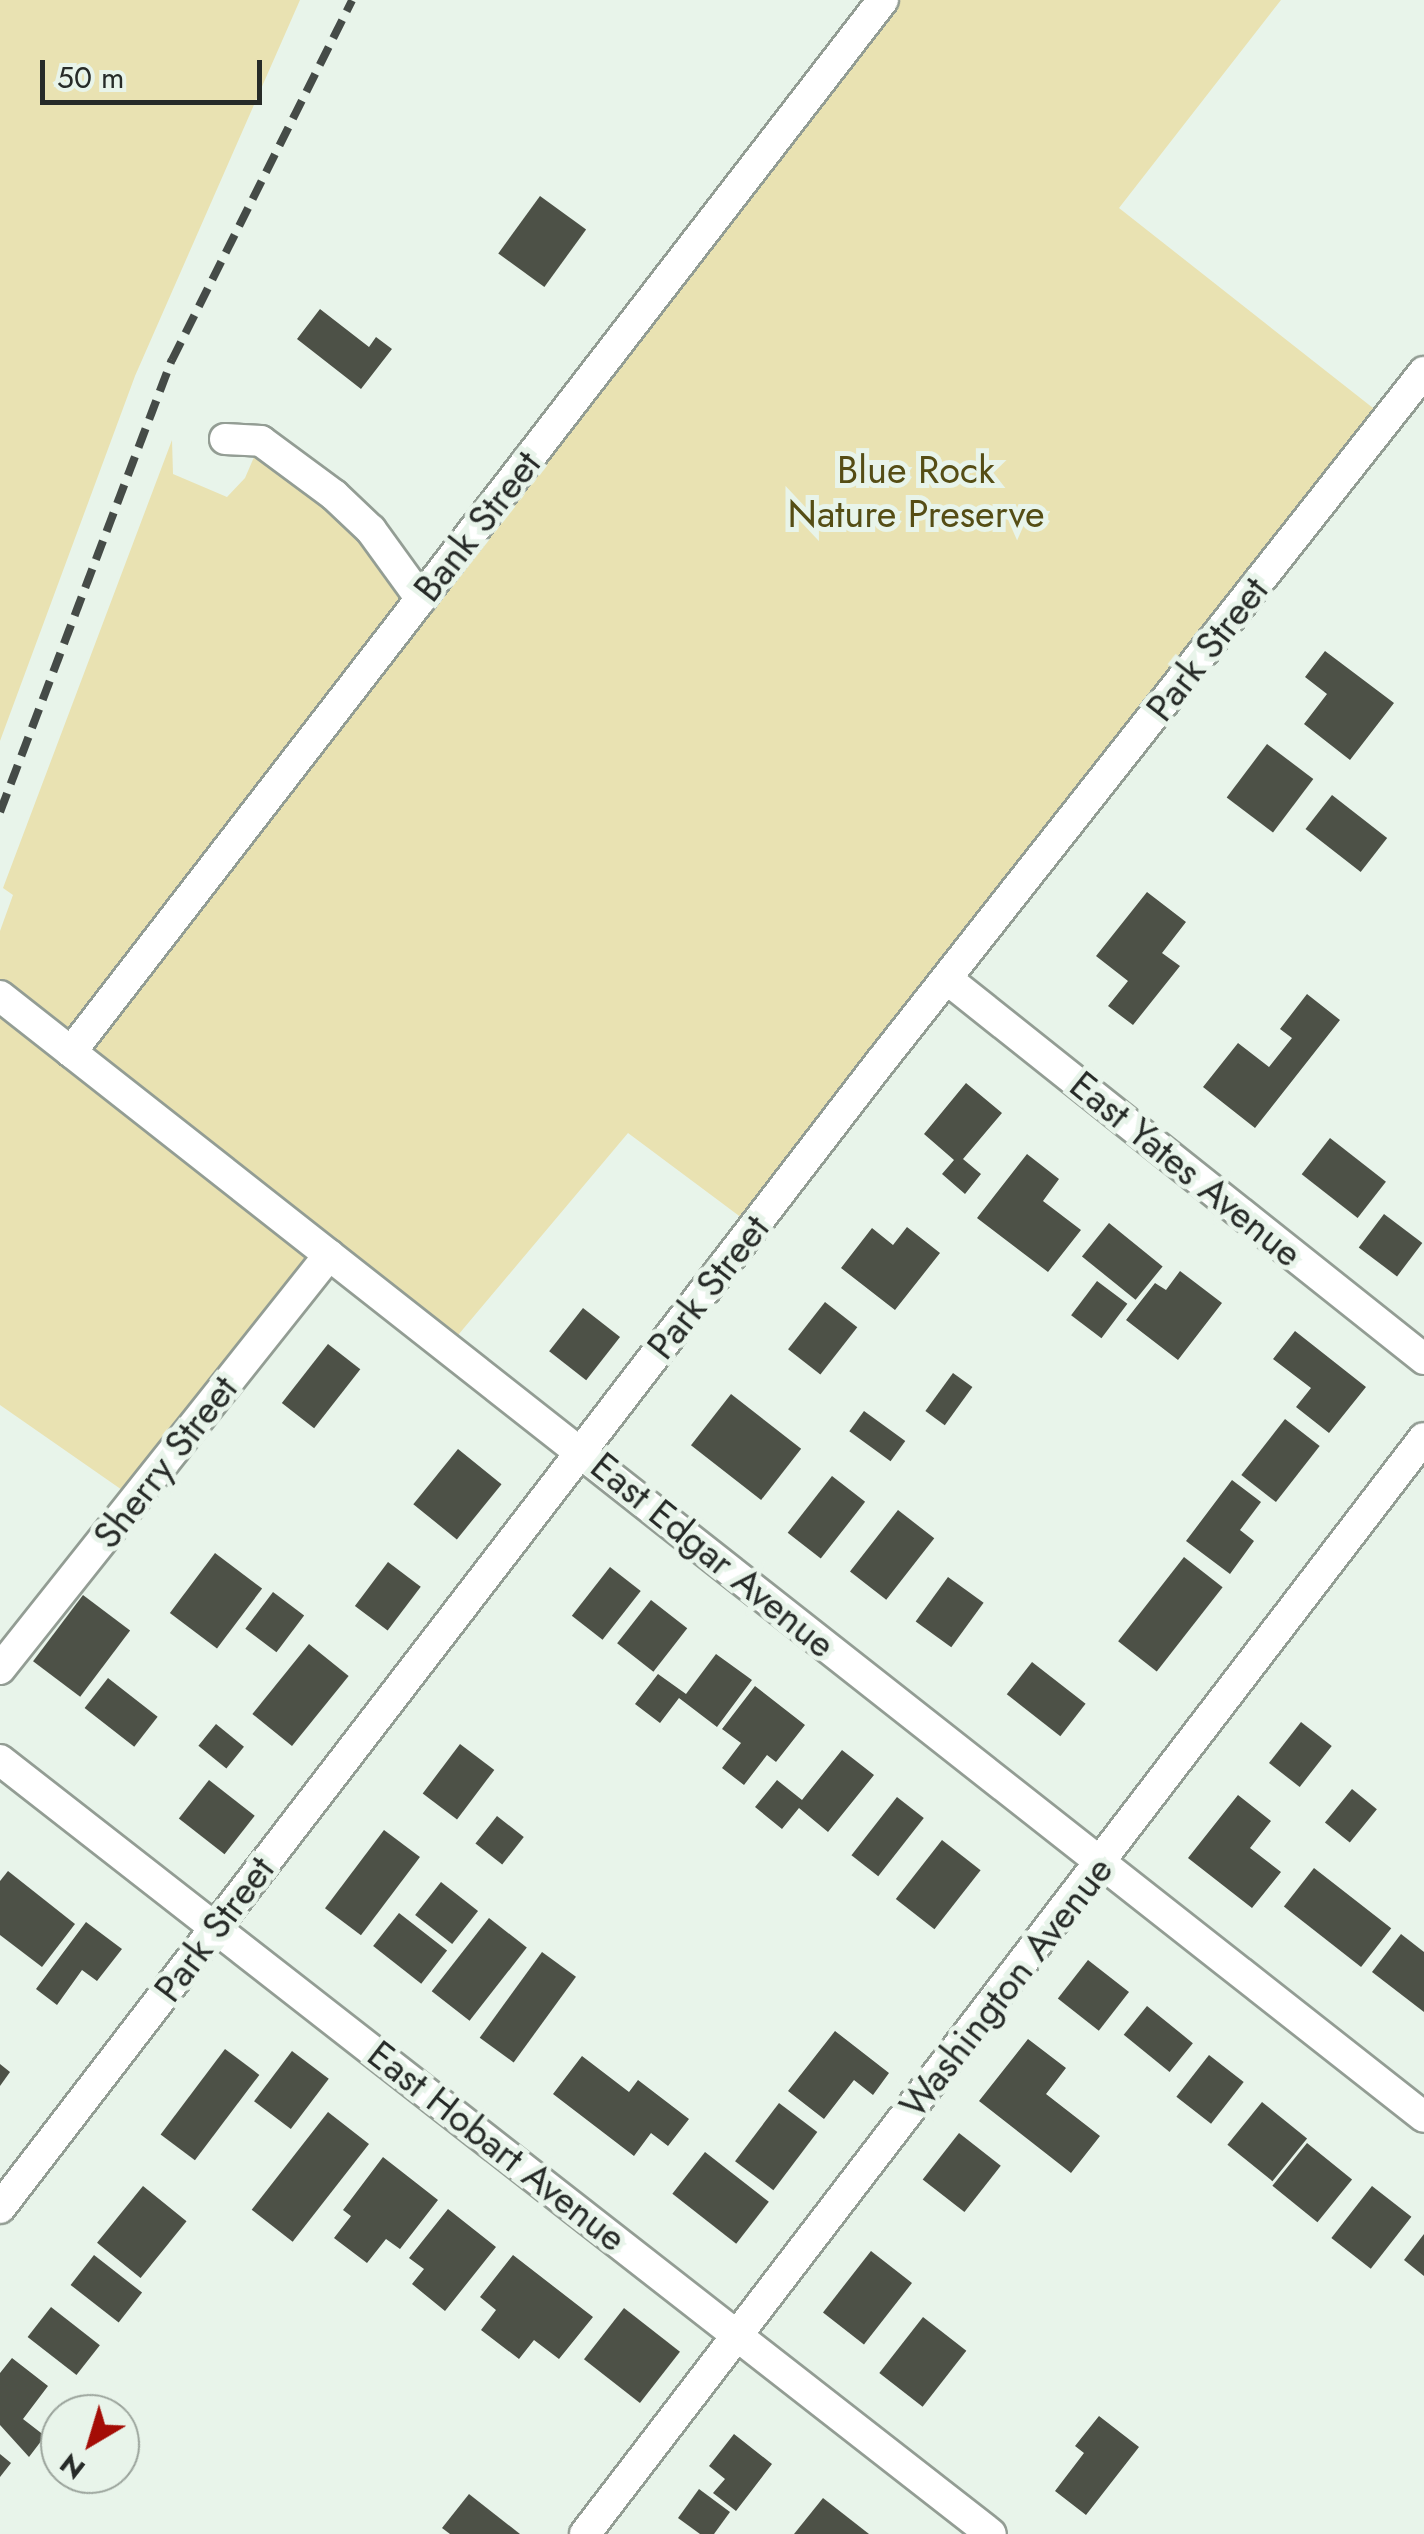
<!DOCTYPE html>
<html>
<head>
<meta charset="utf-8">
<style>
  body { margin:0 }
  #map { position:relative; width:1424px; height:2534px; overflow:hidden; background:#e8f4ea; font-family:Jost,sans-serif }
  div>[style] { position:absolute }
  .green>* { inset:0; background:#e9e2b2 }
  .building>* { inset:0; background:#4d5147; transform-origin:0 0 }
  .roads { filter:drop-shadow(2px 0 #939d94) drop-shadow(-2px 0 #939d94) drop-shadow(0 2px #939d94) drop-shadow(0 -2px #939d94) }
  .minor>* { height:30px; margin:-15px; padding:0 15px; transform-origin:15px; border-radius:15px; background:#fff }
  .rail>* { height:8px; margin-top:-4px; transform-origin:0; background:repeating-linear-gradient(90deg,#454b47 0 20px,transparent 0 30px) }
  span { translate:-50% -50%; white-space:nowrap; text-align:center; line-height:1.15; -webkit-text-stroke:10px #e8f4ea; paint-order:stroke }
  .park-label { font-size:38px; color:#554d15 }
  .street-label { font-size:38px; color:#272b28 }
  .north { position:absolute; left:40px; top:2394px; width:100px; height:100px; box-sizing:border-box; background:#e8f4ea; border:2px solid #9ba49c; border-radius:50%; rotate:218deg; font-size:28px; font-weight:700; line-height:40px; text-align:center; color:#272b28 }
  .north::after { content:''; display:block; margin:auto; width:35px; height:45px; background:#a40d06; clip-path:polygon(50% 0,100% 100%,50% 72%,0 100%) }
  .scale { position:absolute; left:40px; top:60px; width:222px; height:45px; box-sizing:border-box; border:5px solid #272b28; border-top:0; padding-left:12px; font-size:30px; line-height:35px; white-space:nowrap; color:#272b28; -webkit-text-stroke:8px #e8f4ea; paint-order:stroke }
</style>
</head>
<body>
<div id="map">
  <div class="green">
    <div style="clip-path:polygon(0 0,300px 0,135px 376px,0 741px)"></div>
    <div style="clip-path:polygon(882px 0,1281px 0,1119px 208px,1387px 419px,754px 1227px,628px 1133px,448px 1347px,329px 1255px,135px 1499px,0 1405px,0 931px,13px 895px,3px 888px,172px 440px,173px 474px,227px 497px,245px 478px,261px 441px,420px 598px)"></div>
  </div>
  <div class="building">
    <div style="left:540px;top:196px;width:57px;height:71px;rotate:36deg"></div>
    <div style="clip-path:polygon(320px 309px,369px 347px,376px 337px,392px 349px,361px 389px,297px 339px)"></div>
    <div style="clip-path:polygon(1325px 651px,1394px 703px,1350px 760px,1304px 724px,1327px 694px,1305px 677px)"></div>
    <div style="left:1267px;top:744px;width:58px;height:67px;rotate:37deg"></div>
    <div style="left:1332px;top:795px;width:70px;height:43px;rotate:38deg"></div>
    <div style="clip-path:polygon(1147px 892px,1186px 922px,1162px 953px,1180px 966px,1133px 1025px,1108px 1006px,1128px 981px,1096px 956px)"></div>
    <div style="clip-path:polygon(1307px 994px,1340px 1020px,1255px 1128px,1203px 1087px,1238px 1043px,1269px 1067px,1292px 1038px,1280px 1029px)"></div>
    <div style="clip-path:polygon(966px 1083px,1002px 1113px,963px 1159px,981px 1174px,965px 1194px,942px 1174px,954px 1160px,924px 1134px)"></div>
    <div style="left:1330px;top:1138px;width:71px;height:46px;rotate:38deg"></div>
    <div style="clip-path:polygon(1027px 1154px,1059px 1179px,1043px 1201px,1081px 1230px,1048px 1272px,977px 1218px)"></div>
    <div style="left:1384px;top:1214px;width:48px;height:42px;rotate:37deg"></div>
    <div style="left:1109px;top:1223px;width:69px;height:43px;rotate:39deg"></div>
    <div style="clip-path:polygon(907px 1227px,940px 1253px,895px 1310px,841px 1268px,872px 1228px,893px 1245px)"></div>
    <div style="clip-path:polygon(1180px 1271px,1222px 1303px,1178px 1360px,1126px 1320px,1155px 1283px,1166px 1290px)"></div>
    <div style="left:1097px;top:1281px;width:38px;height:43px;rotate:37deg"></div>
    <div style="left:825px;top:1302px;width:41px;height:60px;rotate:38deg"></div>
    <div style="left:583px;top:1308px;width:47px;height:55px;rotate:38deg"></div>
    <div style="clip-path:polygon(1295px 1331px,1366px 1387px,1329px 1433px,1296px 1407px,1311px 1388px,1273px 1359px)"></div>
    <div style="left:328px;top:1344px;width:41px;height:75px;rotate:38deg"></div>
    <div style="left:953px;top:1373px;width:24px;height:47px;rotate:36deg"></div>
    <div style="left:731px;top:1394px;width:89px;height:65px;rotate:38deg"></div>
    <div style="left:864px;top:1411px;width:51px;height:25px;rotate:36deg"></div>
    <div style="left:1285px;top:1419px;width:44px;height:71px;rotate:38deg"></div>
    <div style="left:458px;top:1449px;width:56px;height:71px;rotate:39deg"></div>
    <div style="left:832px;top:1476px;width:42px;height:72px;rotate:38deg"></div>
    <div style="clip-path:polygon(1232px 1480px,1261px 1502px,1240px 1530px,1254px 1541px,1230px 1574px,1186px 1541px)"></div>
    <div style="left:898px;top:1510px;width:46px;height:78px;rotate:38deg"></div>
    <div style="left:215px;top:1553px;width:59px;height:75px;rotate:37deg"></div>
    <div style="left:1184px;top:1557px;width:49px;height:107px;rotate:38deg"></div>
    <div style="left:388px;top:1562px;width:41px;height:55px;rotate:37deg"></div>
    <div style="left:610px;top:1567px;width:39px;height:62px;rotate:38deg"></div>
    <div style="left:948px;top:1577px;width:44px;height:55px;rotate:36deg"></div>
    <div style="left:273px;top:1592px;width:39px;height:46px;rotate:37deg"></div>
    <div style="left:83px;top:1595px;width:59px;height:83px;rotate:37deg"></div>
    <div style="left:651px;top:1600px;width:46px;height:55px;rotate:38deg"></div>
    <div style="left:309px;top:1644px;width:51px;height:90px;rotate:39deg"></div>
    <div style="clip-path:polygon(716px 1654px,752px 1680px,717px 1727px,679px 1698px,660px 1723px,635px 1704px,658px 1674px,686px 1694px)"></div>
    <div style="left:1032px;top:1662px;width:68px;height:41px;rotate:38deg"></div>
    <div style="left:108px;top:1678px;width:63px;height:38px;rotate:38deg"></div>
    <div style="clip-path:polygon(755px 1686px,805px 1725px,776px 1762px,767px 1755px,744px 1785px,722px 1768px,741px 1743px,722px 1729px)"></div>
    <div style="left:1301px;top:1722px;width:39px;height:52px;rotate:38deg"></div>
    <div style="left:216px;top:1724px;width:36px;height:28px;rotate:39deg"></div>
    <div style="left:460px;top:1744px;width:43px;height:62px;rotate:37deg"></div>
    <div style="clip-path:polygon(842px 1750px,874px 1775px,828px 1832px,799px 1808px,782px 1829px,755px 1807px,777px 1780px,802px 1800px)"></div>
    <div style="left:209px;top:1780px;width:58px;height:49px;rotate:38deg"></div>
    <div style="left:1352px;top:1789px;width:32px;height:43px;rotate:39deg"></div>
    <div style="clip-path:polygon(1238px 1795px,1271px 1821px,1250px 1848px,1281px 1872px,1252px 1908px,1188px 1858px)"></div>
    <div style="left:897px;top:1797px;width:34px;height:74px;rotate:38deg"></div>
    <div style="left:497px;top:1816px;width:34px;height:35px;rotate:38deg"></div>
    <div style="left:384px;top:1830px;width:45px;height:98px;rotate:37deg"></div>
    <div style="left:942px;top:1840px;width:49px;height:75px;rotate:38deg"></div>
    <div style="left:1314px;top:1868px;width:98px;height:49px;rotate:38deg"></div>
    <div style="clip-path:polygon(8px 1871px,75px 1924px,42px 1967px,0 1935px,0 1881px)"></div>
    <div style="left:441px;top:1882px;width:47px;height:42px;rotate:38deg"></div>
    <div style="left:399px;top:1913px;width:61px;height:42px;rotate:38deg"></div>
    <div style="left:489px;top:1918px;width:48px;height:93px;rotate:38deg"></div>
    <div style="clip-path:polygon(86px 1922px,122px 1949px,97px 1981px,82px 1970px,57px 2005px,36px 1989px)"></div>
    <div style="clip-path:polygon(1401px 1934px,1424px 1952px,1424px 2012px,1372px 1972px)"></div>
    <div style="left:542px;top:1952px;width:42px;height:106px;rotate:36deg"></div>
    <div style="left:1088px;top:1960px;width:52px;height:49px;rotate:38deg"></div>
    <div style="left:1147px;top:2006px;width:59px;height:37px;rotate:39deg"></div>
    <div style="clip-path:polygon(835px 2031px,889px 2073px,873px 2095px,854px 2080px,824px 2119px,788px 2091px)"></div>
    <div style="clip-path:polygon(1028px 2039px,1066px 2068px,1046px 2094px,1100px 2136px,1071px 2173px,979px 2101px)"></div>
    <div style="left:225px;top:2049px;width:43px;height:107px;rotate:37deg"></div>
    <div style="left:292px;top:2051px;width:46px;height:63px;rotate:37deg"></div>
    <div style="left:1209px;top:2055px;width:44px;height:53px;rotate:38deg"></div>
    <div style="clip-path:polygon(582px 2056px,629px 2092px,638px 2080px,689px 2119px,668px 2146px,651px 2133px,634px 2156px,553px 2094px)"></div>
    <div style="clip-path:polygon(0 2064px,10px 2072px,0 2086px)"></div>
    <div style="left:1262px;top:2102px;width:58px;height:55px;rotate:39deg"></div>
    <div style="left:779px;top:2103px;width:48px;height:73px;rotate:37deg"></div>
    <div style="left:328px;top:2112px;width:52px;height:124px;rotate:38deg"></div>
    <div style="left:959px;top:2133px;width:53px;height:59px;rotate:38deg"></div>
    <div style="left:1307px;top:2143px;width:58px;height:55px;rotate:39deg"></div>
    <div style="left:705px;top:2152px;width:81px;height:53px;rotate:38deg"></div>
    <div style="clip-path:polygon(383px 2157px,438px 2200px,400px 2249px,386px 2239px,367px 2263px,334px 2238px,351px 2216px,343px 2210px)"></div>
    <div style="left:143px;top:2186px;width:56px;height:73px;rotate:39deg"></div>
    <div style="left:1372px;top:2186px;width:50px;height:66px;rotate:38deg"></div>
    <div style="clip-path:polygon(448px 2209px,496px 2247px,445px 2311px,412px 2284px,424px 2269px,409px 2258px)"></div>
    <div style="clip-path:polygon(1424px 2234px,1424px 2276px,1404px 2260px)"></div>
    <div style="left:871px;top:2251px;width:52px;height:78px;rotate:38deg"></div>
    <div style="left:94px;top:2255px;width:61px;height:38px;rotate:38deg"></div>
    <div style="clip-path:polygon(513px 2255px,593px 2317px,559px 2359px,534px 2340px,519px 2359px,481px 2330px,496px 2310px,480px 2297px)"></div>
    <div style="left:51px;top:2307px;width:62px;height:38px;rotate:38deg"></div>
    <div style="left:624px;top:2308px;width:71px;height:65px;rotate:38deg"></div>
    <div style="left:923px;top:2317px;width:55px;height:71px;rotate:38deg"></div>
    <div style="clip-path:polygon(12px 2358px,48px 2386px,23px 2419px,45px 2436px,29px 2457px,0 2425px,0 2373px)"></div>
    <div style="clip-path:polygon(1099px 2416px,1139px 2447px,1086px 2515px,1055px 2491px,1084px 2453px,1075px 2446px)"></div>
    <div style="clip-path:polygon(734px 2434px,772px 2464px,736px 2511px,713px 2493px,725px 2479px,709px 2466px)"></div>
    <div style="clip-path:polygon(0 2454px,11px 2463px,0 2477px)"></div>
    <div style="clip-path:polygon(699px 2489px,730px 2512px,714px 2534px,700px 2534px,678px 2518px)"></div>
    <div style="clip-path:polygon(469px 2494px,520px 2534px,450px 2534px,442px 2528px)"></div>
    <div style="clip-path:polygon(823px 2498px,869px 2534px,794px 2534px)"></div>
  </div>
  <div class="roads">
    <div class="minor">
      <div style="left:225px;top:439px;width:36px;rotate:3deg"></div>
      <div style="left:261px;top:441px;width:91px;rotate:36.5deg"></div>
      <div style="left:334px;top:495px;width:51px;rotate:43.4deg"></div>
      <div style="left:371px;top:530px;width:85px;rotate:54.1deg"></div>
      <div style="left:947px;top:979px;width:610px;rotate:38.54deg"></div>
      <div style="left:0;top:996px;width:1812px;rotate:38.21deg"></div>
      <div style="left:71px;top:1052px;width:1329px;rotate:-52.34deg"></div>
      <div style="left:0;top:1669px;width:529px;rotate:-51.53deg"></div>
      <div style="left:0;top:1760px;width:1257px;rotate:37.99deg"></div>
      <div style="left:0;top:2208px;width:1448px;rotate:-52.47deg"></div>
      <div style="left:882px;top:1060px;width:876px;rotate:-51.77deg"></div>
      <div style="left:585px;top:2534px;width:1380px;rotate:-52.57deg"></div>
    </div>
  </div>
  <div class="rail">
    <div style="left:0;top:812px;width:484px;rotate:-69.2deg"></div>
    <div style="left:172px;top:360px;width:402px;rotate:-63.4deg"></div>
  </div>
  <div class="park-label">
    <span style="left:916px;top:492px">Blue Rock<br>Nature Preserve</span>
  </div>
  <div class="street-label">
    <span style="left:477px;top:526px;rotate:-52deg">Bank Street</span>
    <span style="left:1207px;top:649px;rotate:-52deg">Park Street</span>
    <span style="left:1186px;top:1169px;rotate:39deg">East Yates Avenue</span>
    <span style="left:708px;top:1287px;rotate:-52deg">Park Street</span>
    <span style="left:165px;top:1462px;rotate:-52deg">Sherry Street</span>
    <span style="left:713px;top:1555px;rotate:39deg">East Edgar Avenue</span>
    <span style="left:214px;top:1929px;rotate:-53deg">Park Street</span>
    <span style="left:1006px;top:1987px;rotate:-52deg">Washington Avenue</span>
    <span style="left:497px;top:2146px;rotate:38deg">East Hobart Avenue</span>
  </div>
  <div class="north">N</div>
  <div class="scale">50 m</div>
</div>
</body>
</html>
